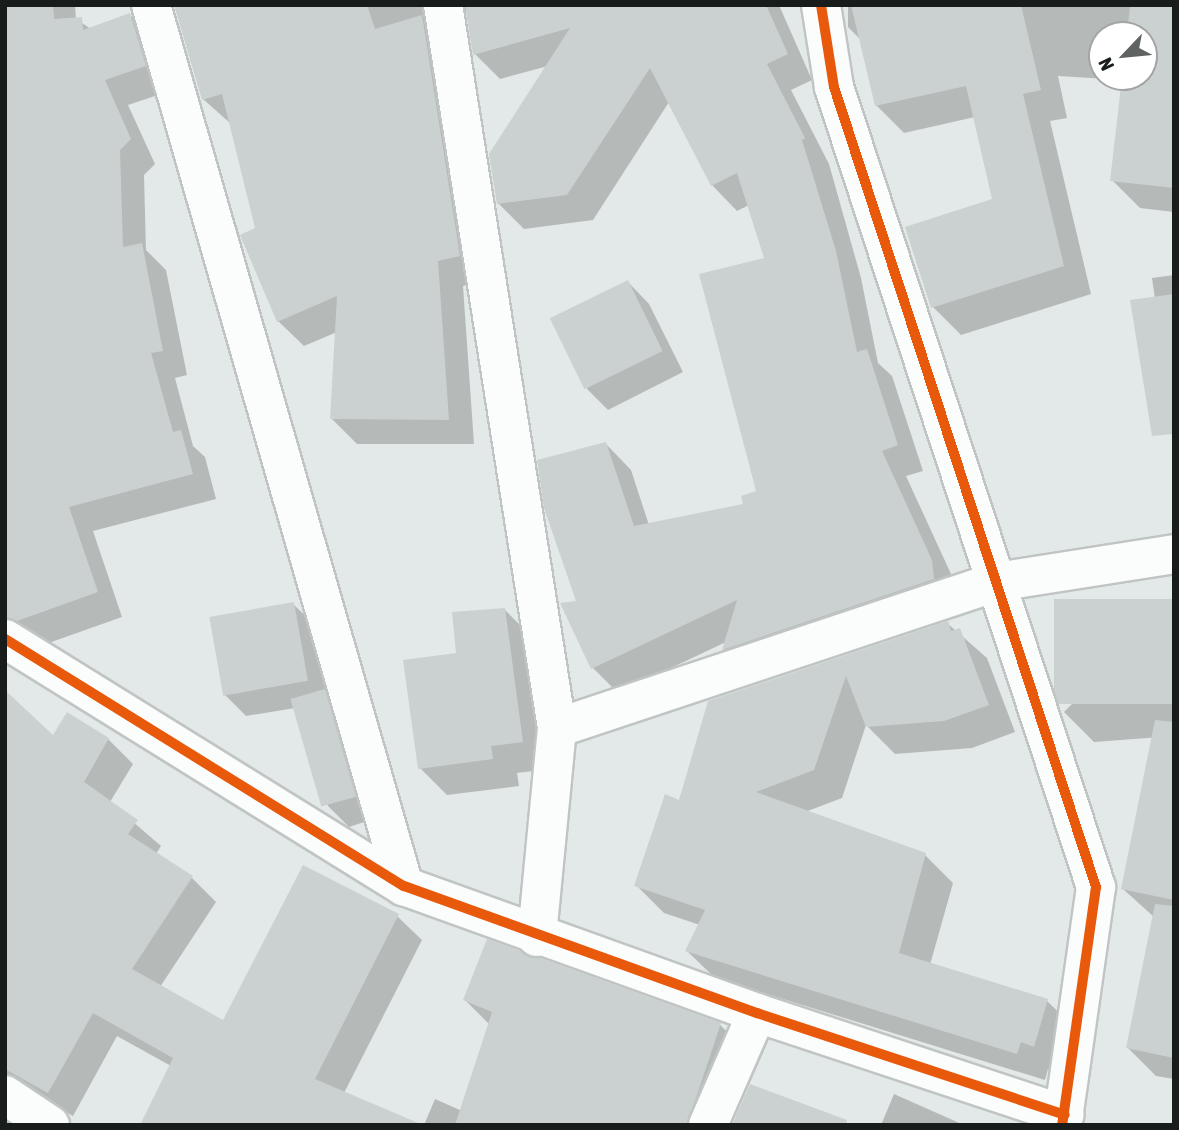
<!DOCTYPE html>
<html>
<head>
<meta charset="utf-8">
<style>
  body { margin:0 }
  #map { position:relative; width:1179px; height:1130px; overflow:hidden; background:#e3e9e8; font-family:"Asap Condensed",sans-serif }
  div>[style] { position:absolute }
  .shadow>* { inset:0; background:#0003 }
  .building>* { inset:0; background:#cbd1d0; transform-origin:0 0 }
  .roads { filter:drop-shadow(2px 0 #c0c5c4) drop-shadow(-2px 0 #c0c5c4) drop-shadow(0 2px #c0c5c4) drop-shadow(0 -2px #c0c5c4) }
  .minor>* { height:38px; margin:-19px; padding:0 19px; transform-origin:19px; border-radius:19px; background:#fbfcfc }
  .cycleway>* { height:10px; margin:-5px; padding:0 5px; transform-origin:5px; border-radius:5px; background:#e8590c }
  span { translate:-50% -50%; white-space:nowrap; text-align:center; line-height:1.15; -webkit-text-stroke:7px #fff; paint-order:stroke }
  .frame { position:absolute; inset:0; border:7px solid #181d1c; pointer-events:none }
  .north { position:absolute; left:1088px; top:21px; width:70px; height:70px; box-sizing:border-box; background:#fff; border:2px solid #a3a5a4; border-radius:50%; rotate:244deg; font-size:19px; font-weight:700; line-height:28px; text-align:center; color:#181d1c }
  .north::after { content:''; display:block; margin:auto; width:24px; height:32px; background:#5f6463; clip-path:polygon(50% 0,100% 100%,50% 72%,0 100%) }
</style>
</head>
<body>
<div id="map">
  <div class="shadow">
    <div style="clip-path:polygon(5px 5px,75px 5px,76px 19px,91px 29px,130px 15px,155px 40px,170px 91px,128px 105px,155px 164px,144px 175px,146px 250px,166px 270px,187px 375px,175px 378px,193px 446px,205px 457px,216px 499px,93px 531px,122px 617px,43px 645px,31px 642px,6px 616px)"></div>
    <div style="clip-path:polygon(177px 5px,779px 5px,812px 80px,791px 90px,829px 164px,861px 278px,878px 363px,892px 376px,923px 471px,906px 476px,957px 587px,749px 674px,724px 650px,726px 642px,618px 693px,593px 668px,579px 603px,606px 444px,631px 470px,649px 525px,745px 505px,758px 492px,766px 259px,749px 205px,737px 211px,712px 185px,669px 102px,593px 220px,524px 229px,498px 203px,548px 66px,500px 79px,475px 54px,466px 11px,455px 12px,485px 281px,463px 286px,474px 444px,357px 444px,332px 419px,337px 332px,304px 346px,278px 321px,231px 124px,203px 99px)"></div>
    <div style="clip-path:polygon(evenodd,848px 5px,1174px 5px,1174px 212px,1140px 208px,1112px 180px,1123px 80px,1058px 76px,1067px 118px,1050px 121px,1091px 294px,961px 335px,933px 307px,994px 201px,975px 117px,904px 133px,876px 105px,861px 40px,848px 27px,848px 5px,1102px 35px,1144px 35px,1144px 77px,1102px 77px,1102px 35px)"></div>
    <div style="clip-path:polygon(1174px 275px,1174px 431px,1152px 278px)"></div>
    <div style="clip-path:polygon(628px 282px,649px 304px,683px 372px,608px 410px,587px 389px)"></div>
    <div style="clip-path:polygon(1174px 601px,1174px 736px,1094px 742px,1064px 712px)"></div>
    <div style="clip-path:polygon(293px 604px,315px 625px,327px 694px,345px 712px,376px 818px,349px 827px,328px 806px,295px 708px,246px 716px,225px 695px)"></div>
    <div style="clip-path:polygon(504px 609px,531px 636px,549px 769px,517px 773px,519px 786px,447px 795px,420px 768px,458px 655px)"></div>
    <div style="clip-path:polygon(947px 623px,987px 658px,1015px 732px,972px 748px,895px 754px,866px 725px,842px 798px,805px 812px,925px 855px,953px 883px,930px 965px,1047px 1001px,1075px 1028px,1062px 1073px,1048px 1069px,1045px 1080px,715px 978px,687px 951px,700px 925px,664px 913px,636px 885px,681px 802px,709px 702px)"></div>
    <div style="clip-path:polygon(5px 693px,53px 738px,108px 739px,133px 764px,110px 802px,161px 846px,156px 854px,191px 877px,216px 902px,160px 987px,224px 1023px,397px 916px,422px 940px,344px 1093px,171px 1066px,117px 1036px,73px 1116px,5px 1078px)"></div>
    <div style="clip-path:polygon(1174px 796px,1174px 1079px,1156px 1076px,1128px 1048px,1154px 917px,1123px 889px)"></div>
    <div style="clip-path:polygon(488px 941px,720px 1025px,745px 1049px,718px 1125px,424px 1125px,435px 1099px,462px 1111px,490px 1025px,465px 1000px)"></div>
    <div style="clip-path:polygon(894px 1094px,964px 1125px,881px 1125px)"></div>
  </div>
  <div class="building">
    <div style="clip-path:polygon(5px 5px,53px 5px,54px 19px,82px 17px,83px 30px,130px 13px,146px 66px,105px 80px,131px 139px,120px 150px,123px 247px,142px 243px,163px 351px,151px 353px,173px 432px,181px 430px,193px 474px,69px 507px,98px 592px,17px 621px,5px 617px)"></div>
    <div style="clip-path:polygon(174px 5px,367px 5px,375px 29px,422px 15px,460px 256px,438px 261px,449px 420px,330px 419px,337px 296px,277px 322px,240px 235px,255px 228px,222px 94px,202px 100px)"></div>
    <div style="clip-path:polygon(465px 5px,766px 5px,788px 54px,767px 64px,805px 138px,802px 140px,836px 251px,857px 352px,867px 349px,898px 445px,882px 451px,932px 560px,934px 579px,722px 650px,737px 600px,591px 669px,560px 603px,576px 601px,544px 508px,537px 460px,606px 442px,634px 526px,743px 504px,741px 496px,756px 491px,699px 274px,764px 258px,737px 173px,711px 186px,650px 68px,567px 195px,497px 204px,489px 154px,570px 28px,473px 55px)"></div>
    <div style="clip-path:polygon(851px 5px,1021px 5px,1041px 90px,1023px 94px,1064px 266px,931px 308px,905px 227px,992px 199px,966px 86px,875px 106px)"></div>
    <div style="clip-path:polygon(1130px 5px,1174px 5px,1174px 188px,1110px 181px,1122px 77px,1144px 77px,1144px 35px,1127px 35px)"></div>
    <div style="left:628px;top:280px;width:79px;height:87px;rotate:64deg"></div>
    <div style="clip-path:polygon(1174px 294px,1174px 434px,1152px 436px,1130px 300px)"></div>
    <div style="left:1174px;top:599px;width:105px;height:120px;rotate:90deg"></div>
    <div style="left:294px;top:602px;width:80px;height:86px;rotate:80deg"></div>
    <div style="clip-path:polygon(505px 608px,523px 742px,491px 746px,493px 759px,418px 769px,403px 660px,456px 653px,452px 612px)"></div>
    <div style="clip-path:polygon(948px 621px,951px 631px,960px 628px,989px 705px,944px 721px,866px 727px,846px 676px,814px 770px,756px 792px,926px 853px,899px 953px,1048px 999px,1034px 1047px,1021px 1042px,1017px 1054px,685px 951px,705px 910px,634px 886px,665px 794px,679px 800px,708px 701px)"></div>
    <div style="left:325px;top:689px;width:112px;height:36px;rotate:74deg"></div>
    <div style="clip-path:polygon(5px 690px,53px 735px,67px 712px,109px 738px,84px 782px,138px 820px,128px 834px,193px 876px,132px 969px,223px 1020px,303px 865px,399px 914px,315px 1079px,423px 1125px,140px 1125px,173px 1058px,93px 1013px,48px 1093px,5px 1069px)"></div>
    <div style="clip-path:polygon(1155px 720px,1174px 722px,1174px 900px,1121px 889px)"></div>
    <div style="clip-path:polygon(1155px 904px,1174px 906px,1174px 1058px,1126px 1048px)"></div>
    <div style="clip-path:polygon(487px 939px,721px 1023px,687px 1125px,455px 1125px,492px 1012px,463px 1000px)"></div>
    <div style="clip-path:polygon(750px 1084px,847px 1120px,846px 1125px,732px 1125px)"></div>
  </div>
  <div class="roads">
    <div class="minor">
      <div style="left:151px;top:5px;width:917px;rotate:73.98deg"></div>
      <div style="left:443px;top:5px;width:732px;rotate:81.04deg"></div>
      <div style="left:557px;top:728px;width:210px;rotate:95.5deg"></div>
      <div style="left:821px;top:5px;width:83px;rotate:81deg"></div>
      <div style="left:834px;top:87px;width:842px;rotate:71.87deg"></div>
      <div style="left:1096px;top:887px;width:240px;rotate:98.1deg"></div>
      <div style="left:5px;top:639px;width:469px;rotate:31.8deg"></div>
      <div style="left:404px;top:886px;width:375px;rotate:19.8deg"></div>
      <div style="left:757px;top:1013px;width:324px;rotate:18.3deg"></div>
      <div style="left:557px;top:728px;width:463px;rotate:-18.4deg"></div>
      <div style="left:996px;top:582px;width:180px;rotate:-8.9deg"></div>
      <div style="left:5px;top:1095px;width:54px;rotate:33.7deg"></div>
      <div style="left:708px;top:1125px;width:122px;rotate:-66.4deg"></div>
    </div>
  </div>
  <div class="cycleway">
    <div style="left:821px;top:5px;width:83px;rotate:81deg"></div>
    <div style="left:834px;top:87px;width:842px;rotate:71.87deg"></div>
    <div style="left:1096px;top:887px;width:240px;rotate:98.1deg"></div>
    <div style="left:5px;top:639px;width:469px;rotate:31.8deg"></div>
    <div style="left:404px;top:886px;width:375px;rotate:19.8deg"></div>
    <div style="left:757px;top:1013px;width:324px;rotate:18.3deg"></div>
  </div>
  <div class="frame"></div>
  <div class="north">N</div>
</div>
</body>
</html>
